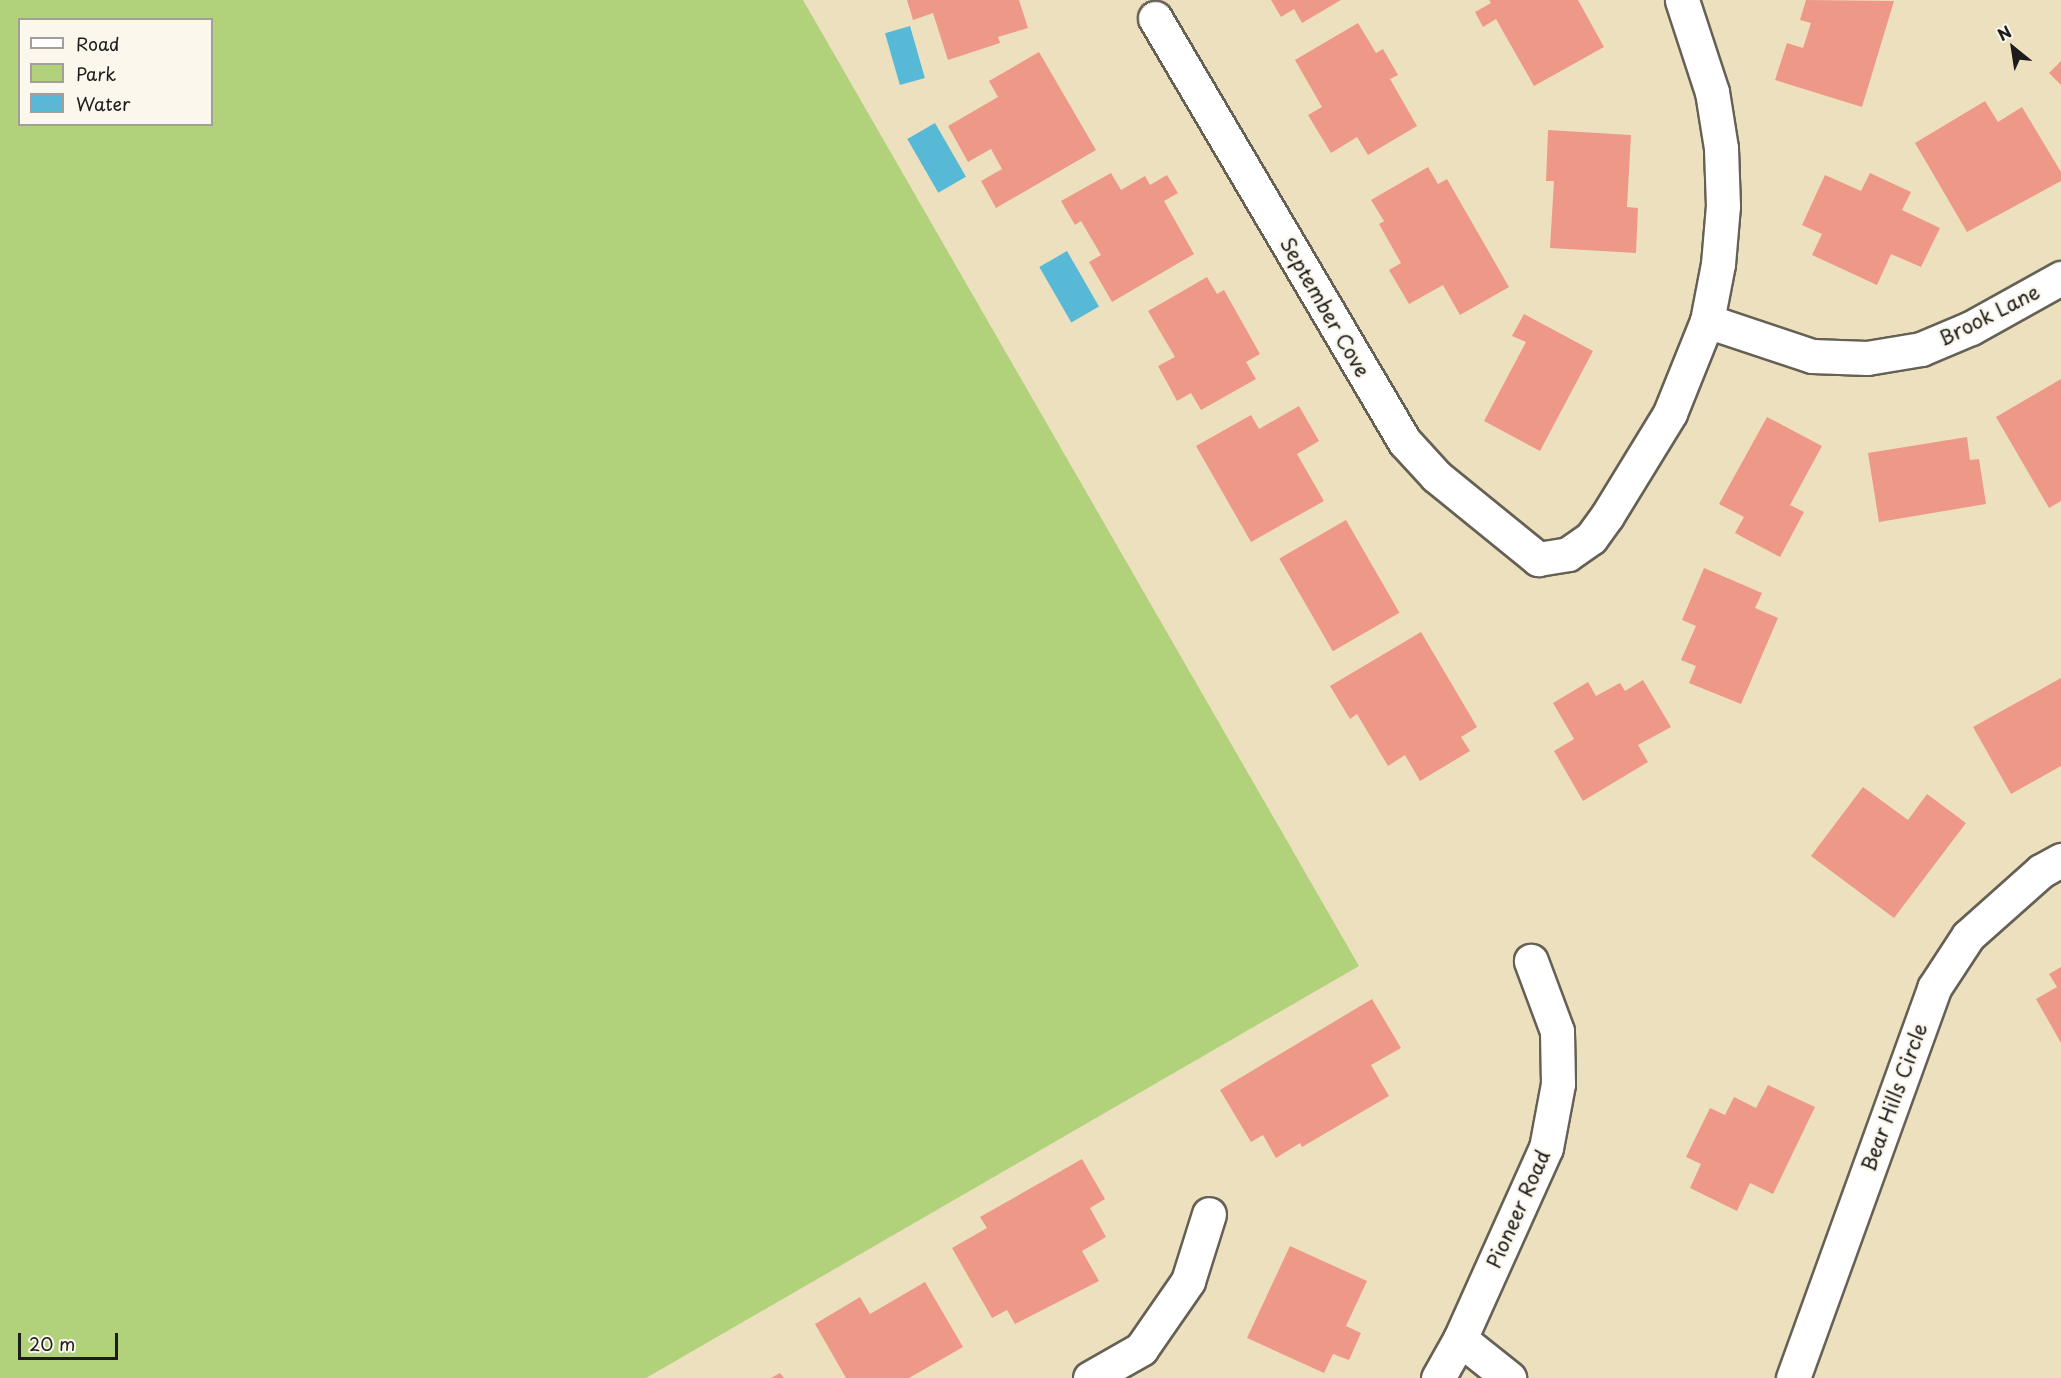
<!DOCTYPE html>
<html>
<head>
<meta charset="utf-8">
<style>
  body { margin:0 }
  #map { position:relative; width:2061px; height:1378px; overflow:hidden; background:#ede0bf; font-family:"Playpen Sans",sans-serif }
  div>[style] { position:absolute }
  .green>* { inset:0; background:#b1d27b }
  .water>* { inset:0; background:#58b9d6; transform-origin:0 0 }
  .building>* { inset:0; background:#ee9987; transform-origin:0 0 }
  .roads { filter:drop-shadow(2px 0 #656155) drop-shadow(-2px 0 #656155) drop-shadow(0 2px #656155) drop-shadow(0 -2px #656155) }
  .street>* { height:33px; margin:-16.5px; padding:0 16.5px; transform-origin:16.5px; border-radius:16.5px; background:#fff }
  span { translate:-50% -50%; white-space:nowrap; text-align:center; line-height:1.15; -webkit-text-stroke:5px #fbf7ec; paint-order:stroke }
  .street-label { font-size:20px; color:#1c1c1c }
  .legend { position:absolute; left:18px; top:18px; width:195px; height:108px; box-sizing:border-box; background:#fbf7ec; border:2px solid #a29f99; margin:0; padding:8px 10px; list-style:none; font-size:18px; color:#1c1c1c }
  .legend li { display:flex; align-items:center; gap:12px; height:30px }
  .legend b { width:30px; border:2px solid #a29f99 }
  .north { position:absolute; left:1983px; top:18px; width:60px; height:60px; -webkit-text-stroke:4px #fbf7ec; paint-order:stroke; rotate:330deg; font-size:16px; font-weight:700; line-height:24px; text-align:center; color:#1c1c1c }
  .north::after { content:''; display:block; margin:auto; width:21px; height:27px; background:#1c1c1c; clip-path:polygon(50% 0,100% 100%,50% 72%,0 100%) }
  .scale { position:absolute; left:18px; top:1333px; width:100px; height:27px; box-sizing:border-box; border:3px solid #1c1c1c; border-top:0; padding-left:8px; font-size:18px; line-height:21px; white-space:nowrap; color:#1c1c1c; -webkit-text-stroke:4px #fbf7ec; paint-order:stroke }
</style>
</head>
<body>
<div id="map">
  <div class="green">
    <div style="clip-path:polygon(evenodd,0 0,803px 0,1359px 966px,646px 1378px,0 1378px,0 0,20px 20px,212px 20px,212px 124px,20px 124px,20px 20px)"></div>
  </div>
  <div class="water">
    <div style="left:910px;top:26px;width:54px;height:26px;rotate:74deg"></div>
    <div style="left:935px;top:123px;width:62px;height:32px;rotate:60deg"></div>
    <div style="left:1067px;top:251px;width:64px;height:32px;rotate:60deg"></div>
  </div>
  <div class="building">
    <div style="clip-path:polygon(907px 0,1019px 0,1028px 28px,998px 37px,1000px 43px,948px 60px,933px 13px,913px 20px)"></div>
    <div style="clip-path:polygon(1271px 0,1341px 0,1302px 23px,1294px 9px,1281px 17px)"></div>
    <div style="clip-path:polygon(1489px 0,1578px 0,1604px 47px,1534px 86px,1496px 19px,1483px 27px,1475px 12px,1491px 3px)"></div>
    <div style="clip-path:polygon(1806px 0,1894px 1px,1862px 107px,1775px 80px,1787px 43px,1803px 48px,1811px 23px,1800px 20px)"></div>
    <div style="clip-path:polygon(1358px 23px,1376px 53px,1383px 49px,1398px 75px,1390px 79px,1417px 126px,1368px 155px,1357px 137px,1331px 153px,1308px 115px,1322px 107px,1295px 60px)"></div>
    <div style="clip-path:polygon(1039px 52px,1096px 150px,996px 208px,981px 181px,1002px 169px,991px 149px,968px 162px,948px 126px,998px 97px,989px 81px)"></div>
    <div style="clip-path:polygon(2061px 61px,2061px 85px,2049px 73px)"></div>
    <div style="clip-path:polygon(1985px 101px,1998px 122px,2022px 107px,2061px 172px,2061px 181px,1967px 232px,1915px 143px)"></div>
    <div style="clip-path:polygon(1548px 130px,1631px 135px,1627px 207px,1638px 208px,1636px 253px,1550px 248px,1554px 181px,1546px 181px)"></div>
    <div style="clip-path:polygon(1428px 167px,1438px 184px,1447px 179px,1509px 287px,1460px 315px,1443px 285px,1409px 304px,1389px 270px,1401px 263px,1379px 224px,1384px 221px,1371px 200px)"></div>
    <div style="clip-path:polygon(1111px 173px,1121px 190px,1145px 176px,1150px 185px,1167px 175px,1178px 193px,1164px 201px,1194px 254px,1112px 302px,1089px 262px,1101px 255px,1081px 221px,1075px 225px,1061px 201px)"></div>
    <div style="clip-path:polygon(1870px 173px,1911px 192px,1902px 210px,1940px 228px,1921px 267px,1891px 254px,1877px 285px,1812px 255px,1822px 234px,1802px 225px,1825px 175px,1861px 191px)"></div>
    <div style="clip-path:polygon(1207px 277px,1217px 294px,1224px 290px,1260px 354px,1246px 362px,1256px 379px,1201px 410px,1191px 393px,1177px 401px,1158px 366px,1175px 357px,1148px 311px)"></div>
    <div style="clip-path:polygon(1524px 314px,1593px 351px,1540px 451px,1484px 421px,1526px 342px,1512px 336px)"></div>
    <div style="clip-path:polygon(2061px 379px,2061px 501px,2049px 508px,1996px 417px)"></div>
    <div style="clip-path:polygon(1299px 406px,1319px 441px,1297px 454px,1324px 501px,1251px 542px,1196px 446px,1251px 415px,1259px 429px)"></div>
    <div style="clip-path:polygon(1767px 417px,1822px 446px,1790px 505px,1804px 512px,1780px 557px,1735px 533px,1744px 517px,1719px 504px)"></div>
    <div style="clip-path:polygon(1967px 437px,1970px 460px,1979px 459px,1986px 504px,1879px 522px,1868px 453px)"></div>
    <div style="left:1346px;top:520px;width:107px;height:77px;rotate:60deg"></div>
    <div style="clip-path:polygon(1704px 568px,1762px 593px,1755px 608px,1778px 618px,1741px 704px,1689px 683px,1696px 666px,1681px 660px,1696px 626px,1682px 620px)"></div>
    <div style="clip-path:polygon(1421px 632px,1477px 727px,1461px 737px,1470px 751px,1420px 781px,1405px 755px,1388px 766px,1357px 714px,1350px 719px,1330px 686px)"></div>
    <div style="clip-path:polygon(2061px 678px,2061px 766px,2011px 794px,1973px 727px)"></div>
    <div style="clip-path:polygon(1643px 680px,1671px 727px,1638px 745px,1648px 762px,1583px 801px,1554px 751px,1574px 739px,1553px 703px,1588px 682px,1596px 696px,1620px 683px,1625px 691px)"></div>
    <div style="clip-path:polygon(1863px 787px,1908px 820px,1927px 794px,1966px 823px,1894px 918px,1811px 856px)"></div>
    <div style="clip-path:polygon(2061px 967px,2061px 1043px,2036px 999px,2057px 987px,2049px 974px)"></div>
    <div style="clip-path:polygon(1372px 999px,1401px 1048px,1371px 1065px,1389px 1096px,1302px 1147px,1300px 1143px,1276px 1158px,1263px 1135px,1251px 1142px,1220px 1090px)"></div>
    <div style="clip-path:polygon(1768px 1085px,1815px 1107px,1773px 1194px,1750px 1183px,1737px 1211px,1690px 1188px,1701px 1164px,1686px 1157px,1710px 1108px,1725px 1115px,1734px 1097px,1756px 1108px)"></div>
    <div style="clip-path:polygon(1082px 1159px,1105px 1199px,1090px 1208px,1106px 1237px,1082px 1251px,1099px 1281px,1015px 1324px,1007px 1310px,992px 1318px,952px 1248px,987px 1228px,980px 1217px)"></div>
    <div style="clip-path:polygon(1290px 1246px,1367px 1281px,1346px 1326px,1361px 1333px,1349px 1360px,1333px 1354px,1324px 1373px,1247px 1338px)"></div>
    <div style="clip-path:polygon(925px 1282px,963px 1347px,909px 1378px,846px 1378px,815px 1324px,860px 1297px,870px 1314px)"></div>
    <div style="clip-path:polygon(780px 1373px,784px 1378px,771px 1378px)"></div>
  </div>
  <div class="roads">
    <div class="street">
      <div style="left:1155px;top:18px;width:492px;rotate:59.5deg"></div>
      <div style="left:1405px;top:442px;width:46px;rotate:47.6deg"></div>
      <div style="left:1436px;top:476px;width:132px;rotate:39.1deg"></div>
      <div style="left:1538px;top:559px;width:30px;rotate:-9deg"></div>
      <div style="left:1568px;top:554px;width:28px;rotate:-35deg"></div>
      <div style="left:1591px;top:538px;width:27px;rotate:-54deg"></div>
      <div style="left:1607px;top:516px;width:121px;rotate:-58.5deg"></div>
      <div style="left:1670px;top:413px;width:99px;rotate:-68.1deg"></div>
      <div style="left:1707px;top:321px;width:58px;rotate:-79.1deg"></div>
      <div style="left:1718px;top:264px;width:58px;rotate:-85.1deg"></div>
      <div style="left:1723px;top:206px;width:58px;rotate:-92deg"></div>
      <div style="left:1721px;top:148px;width:57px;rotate:-99.1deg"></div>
      <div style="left:1712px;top:92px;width:97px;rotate:-108.1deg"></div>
      <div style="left:1707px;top:321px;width:111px;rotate:18.4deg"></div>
      <div style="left:1812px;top:356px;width:55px;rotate:2.1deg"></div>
      <div style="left:1867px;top:358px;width:55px;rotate:-9.5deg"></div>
      <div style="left:1921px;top:349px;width:54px;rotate:-22.8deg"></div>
      <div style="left:1971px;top:328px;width:103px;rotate:-29.1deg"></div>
      <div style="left:1460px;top:1339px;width:63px;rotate:38.5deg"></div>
      <div style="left:1090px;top:1378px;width:59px;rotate:-29.6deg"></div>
      <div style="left:1141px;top:1349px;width:83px;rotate:-55.3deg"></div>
      <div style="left:1188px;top:1281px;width:70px;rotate:-72.6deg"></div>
      <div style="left:1438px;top:1378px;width:45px;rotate:-60.6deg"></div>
      <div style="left:1460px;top:1339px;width:209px;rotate:-65.8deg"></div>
      <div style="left:1546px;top:1148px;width:65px;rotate:-79.4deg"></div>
      <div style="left:1558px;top:1084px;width:53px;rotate:-91.1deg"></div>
      <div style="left:1557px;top:1031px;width:75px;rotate:-110.4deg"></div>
      <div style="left:1793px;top:1378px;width:415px;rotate:-70.1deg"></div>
      <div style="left:1934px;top:988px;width:62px;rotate:-56.8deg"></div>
      <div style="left:1968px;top:936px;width:98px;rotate:-41.7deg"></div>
      <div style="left:2041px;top:871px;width:23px;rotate:-29deg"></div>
    </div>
  </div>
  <div class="street-label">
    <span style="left:1325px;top:307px;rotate:60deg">September Cove</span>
    <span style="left:1989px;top:315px;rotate:-27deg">Brook Lane</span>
    <span style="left:1894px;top:1097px;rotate:-70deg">Bear Hills Circle</span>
    <span style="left:1518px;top:1209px;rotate:-66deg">Pioneer Road</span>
  </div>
  <ul class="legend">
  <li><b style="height:8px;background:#fff"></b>Road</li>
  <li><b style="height:16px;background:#b1d27b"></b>Park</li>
  <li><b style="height:16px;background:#58b9d6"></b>Water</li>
  </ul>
  <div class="north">N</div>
  <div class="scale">20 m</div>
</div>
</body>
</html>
